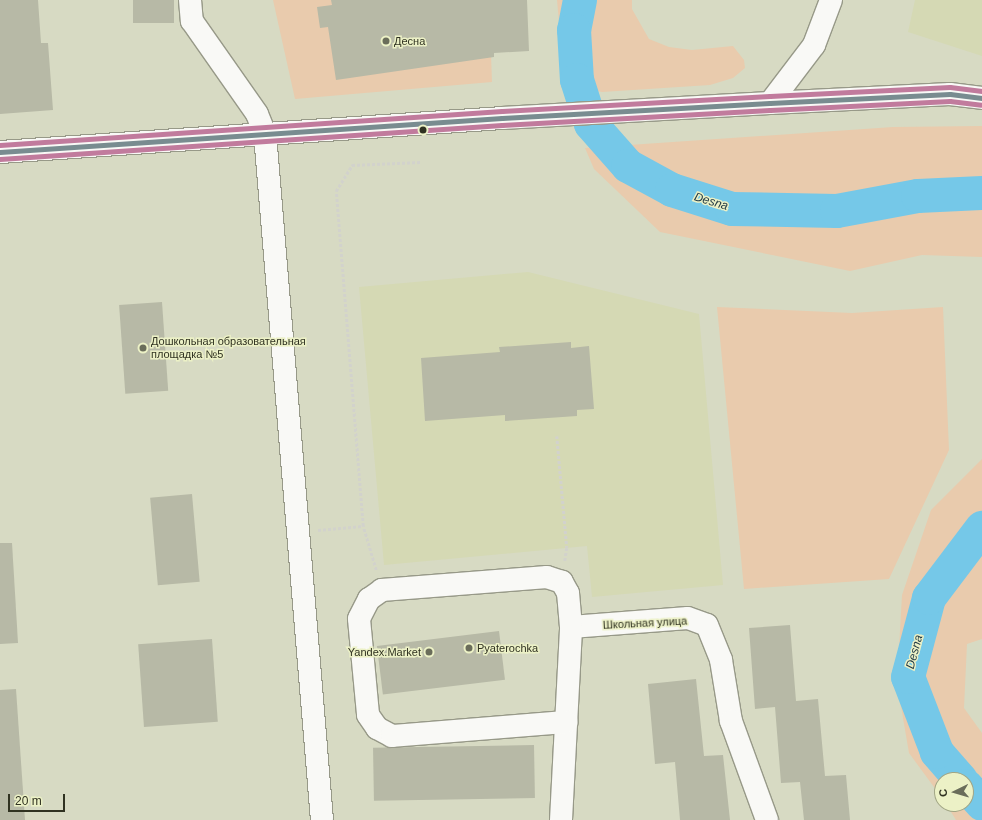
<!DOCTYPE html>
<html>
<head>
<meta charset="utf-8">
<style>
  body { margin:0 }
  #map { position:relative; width:982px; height:820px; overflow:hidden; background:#d7dac3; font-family:Arial,sans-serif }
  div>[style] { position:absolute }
  .built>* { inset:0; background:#d5d9b4 }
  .green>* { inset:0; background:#e9cbad }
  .river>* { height:34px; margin:-17px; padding:0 17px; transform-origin:17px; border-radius:17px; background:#75c8e8 }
  .building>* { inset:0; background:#b7b9a6; transform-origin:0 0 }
  .path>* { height:2.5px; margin-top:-1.25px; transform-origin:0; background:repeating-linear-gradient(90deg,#d2d2cc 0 3px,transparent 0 5px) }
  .roads { filter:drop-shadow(1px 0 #979988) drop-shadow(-1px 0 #979988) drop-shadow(0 1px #979988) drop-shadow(0 -1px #979988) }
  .minor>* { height:22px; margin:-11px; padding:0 11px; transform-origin:11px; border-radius:11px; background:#f9f9f6 }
  .bus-1>* { height:5px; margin:-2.5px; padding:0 2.5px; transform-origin:2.5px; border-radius:2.5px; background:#798c90 }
  .bus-2>* { height:5px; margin:-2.5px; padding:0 2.5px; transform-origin:2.5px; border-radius:2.5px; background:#c17b9d }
  .bus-3>* { height:5px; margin:-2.5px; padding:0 2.5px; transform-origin:2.5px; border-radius:2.5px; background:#c17b9d }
  .dots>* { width:11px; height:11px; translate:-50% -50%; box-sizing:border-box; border:2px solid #ecf1c6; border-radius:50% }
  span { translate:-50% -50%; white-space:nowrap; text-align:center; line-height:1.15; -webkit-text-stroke:3px #ecf1c6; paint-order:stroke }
  .poi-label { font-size:11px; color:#303221 }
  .left { translate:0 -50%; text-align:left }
  .right { translate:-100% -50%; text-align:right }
  .street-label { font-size:11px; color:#303221 }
  .water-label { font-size:12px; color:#1c3542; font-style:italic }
  .north { position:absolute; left:934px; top:772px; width:40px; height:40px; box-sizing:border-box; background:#ecf1c6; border:1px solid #a1a584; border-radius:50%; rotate:265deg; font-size:11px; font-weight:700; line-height:16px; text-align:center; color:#303221 }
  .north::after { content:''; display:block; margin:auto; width:14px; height:18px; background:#6a6d5a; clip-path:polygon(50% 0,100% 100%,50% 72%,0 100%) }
  .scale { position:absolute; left:8px; top:794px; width:57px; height:18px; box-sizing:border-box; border:2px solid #303221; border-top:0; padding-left:5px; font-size:12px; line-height:14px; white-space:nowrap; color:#303221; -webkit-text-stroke:3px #ecf1c6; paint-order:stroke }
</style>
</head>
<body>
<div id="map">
  <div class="built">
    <div style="clip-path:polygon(915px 0,982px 0,982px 56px,908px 32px)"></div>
    <div style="clip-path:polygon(528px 272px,699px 314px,723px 585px,592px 597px,587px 546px,384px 565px,359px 287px)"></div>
  </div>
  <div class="green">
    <div style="clip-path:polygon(273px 0,489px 0,492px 82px,295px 99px)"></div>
    <div style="clip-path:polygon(557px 0,632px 0,632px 9px,649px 39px,669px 47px,692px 50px,733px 46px,744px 60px,745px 68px,733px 78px,710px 85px,602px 92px,584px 88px,567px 73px,561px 44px)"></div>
    <div style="clip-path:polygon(982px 126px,982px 257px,922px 255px,850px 271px,660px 232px,594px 169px,585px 148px,893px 127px)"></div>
    <div style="clip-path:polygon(717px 307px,852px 313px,943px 307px,949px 450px,889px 579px,744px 589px)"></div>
    <div style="clip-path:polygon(982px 459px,982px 639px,967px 644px,964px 708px,982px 733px,982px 820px,956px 820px,946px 804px,966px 804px,966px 780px,942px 780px,942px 798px,909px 753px,897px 683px,902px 595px,931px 510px)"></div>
  </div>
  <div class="river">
    <div style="left:580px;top:0;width:31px;rotate:101deg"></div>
    <div style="left:574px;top:30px;width:50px;rotate:86.6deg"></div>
    <div style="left:577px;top:80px;width:46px;rotate:72.3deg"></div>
    <div style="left:591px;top:124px;width:56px;rotate:48.6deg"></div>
    <div style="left:628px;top:166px;width:50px;rotate:28.6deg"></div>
    <div style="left:672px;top:190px;width:63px;rotate:17.6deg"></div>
    <div style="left:732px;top:209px;width:105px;rotate:1.1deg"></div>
    <div style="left:837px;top:211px;width:82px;rotate:-10.5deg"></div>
    <div style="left:918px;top:196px;width:64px;rotate:-2.7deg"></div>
    <div style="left:961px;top:780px;width:37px;rotate:-131deg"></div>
    <div style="left:937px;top:752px;width:80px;rotate:-111.1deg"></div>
    <div style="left:908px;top:677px;width:82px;rotate:-75.1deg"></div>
    <div style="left:929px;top:598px;width:88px;rotate:-52.9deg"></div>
    <div style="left:966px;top:786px;width:24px;rotate:48deg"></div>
  </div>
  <div class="building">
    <div style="clip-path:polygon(0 0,38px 0,41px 43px,48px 43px,53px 110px,0 114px)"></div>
    <div style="left:133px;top:0;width:41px;height:23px"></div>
    <div style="clip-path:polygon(331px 0,527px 0,529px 51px,494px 53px,494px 57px,336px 80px,328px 27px,320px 28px,317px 7px,332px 5px)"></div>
    <div style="left:162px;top:302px;width:89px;height:43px;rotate:86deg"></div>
    <div style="clip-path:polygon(571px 342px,571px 348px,589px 346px,594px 409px,577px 410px,577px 416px,505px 421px,505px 415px,425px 421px,421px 358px,500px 352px,499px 347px)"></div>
    <div style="left:192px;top:494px;width:88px;height:42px;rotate:85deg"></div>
    <div style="clip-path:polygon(0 543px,12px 543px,18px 643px,0 644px)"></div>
    <div style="clip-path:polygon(790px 625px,796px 701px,818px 699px,825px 776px,846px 775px,850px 820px,804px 820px,800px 782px,781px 783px,775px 707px,755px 709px,749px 628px)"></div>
    <div style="left:499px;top:631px;width:49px;height:123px;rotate:83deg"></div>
    <div style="left:212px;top:639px;width:83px;height:74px;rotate:86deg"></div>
    <div style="clip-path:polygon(696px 679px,704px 756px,723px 755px,730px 820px,680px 820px,675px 762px,655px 764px,648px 684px)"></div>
    <div style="clip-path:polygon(16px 689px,25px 820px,0 820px,0 690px)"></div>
    <div style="left:534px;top:745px;width:53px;height:161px;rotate:89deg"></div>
  </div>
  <div class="path">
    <div style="left:557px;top:436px;width:112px;rotate:84.9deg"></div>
    <div style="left:567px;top:548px;width:13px;rotate:99deg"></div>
    <div style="left:318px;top:530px;width:45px;rotate:-5.1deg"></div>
    <div style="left:376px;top:570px;width:46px;rotate:-106.5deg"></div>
    <div style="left:363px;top:526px;width:336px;rotate:-94.6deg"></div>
    <div style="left:336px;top:191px;width:31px;rotate:-58deg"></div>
    <div style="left:352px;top:165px;width:69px;rotate:-2.5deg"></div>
  </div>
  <div class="roads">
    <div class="minor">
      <div style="left:190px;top:0;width:21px;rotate:85deg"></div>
      <div style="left:192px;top:21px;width:113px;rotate:55deg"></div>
      <div style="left:257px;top:114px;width:22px;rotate:68deg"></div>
      <div style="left:265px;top:134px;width:688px;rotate:85.25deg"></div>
      <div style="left:770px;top:103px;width:73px;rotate:-52.8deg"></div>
      <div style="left:814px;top:45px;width:48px;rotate:-69.3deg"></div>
      <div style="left:0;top:152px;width:503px;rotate:-3.87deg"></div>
      <div style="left:502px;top:118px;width:268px;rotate:-3.2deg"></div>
      <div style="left:770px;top:103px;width:180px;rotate:-2.9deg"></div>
      <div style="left:950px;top:94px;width:32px;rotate:7deg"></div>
      <div style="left:571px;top:627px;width:117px;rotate:-4.4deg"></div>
      <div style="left:688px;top:618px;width:20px;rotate:20deg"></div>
      <div style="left:707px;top:625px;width:38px;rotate:68deg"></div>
      <div style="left:721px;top:660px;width:62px;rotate:80.7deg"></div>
      <div style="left:731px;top:721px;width:105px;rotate:70deg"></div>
      <div style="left:561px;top:820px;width:193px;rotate:-87deg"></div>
      <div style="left:571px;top:627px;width:34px;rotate:-95deg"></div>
      <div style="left:568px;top:593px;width:13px;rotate:-119deg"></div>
      <div style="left:562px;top:582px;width:16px;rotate:-162deg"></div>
      <div style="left:547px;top:577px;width:166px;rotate:175.5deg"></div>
      <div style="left:382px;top:590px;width:16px;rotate:145deg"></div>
      <div style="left:369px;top:599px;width:22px;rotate:117deg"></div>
      <div style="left:359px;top:619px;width:96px;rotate:84.6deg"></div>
      <div style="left:368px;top:715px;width:16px;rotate:55deg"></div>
      <div style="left:377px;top:728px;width:17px;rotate:28deg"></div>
      <div style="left:392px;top:736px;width:175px;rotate:-4.6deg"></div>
    </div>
  </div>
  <div class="bus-1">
    <div style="left:0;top:152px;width:503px;rotate:-3.87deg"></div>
    <div style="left:502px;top:118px;width:268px;rotate:-3.2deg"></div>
    <div style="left:770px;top:103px;width:180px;rotate:-2.9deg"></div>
    <div style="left:950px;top:94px;width:32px;rotate:7deg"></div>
  </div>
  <div class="bus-2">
    <div style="left:0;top:159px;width:503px;rotate:-3.87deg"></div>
    <div style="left:502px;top:125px;width:268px;rotate:-3.2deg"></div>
    <div style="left:770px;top:110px;width:180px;rotate:-2.9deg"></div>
    <div style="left:950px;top:101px;width:31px;rotate:7deg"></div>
  </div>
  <div class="bus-3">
    <div style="left:0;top:145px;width:503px;rotate:-3.87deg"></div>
    <div style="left:502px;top:111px;width:268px;rotate:-3.2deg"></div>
    <div style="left:770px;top:96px;width:180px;rotate:-2.9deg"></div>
    <div style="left:950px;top:87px;width:32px;rotate:7deg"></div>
  </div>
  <div class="dots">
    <div style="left:386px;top:41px;background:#6a6d5a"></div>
    <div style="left:423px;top:130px;background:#303221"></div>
    <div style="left:143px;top:348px;background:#6a6d5a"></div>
    <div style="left:469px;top:648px;background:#6a6d5a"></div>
    <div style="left:429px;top:652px;background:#6a6d5a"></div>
  </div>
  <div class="poi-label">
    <span class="left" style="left:394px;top:41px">Десна</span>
    <span class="left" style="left:151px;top:348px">Дошкольная образовательная<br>площадка №5</span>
    <span class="left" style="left:477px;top:648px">Pyaterochka</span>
    <span class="right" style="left:421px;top:652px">Yandex.Market</span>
  </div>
  <div class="street-label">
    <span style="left:645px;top:623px;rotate:-3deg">Школьная улица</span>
  </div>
  <div class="water-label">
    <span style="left:711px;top:202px;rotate:17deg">Desna</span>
    <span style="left:915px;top:652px;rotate:-75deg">Desna</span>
  </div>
  <div class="north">С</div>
  <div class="scale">20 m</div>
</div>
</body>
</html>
